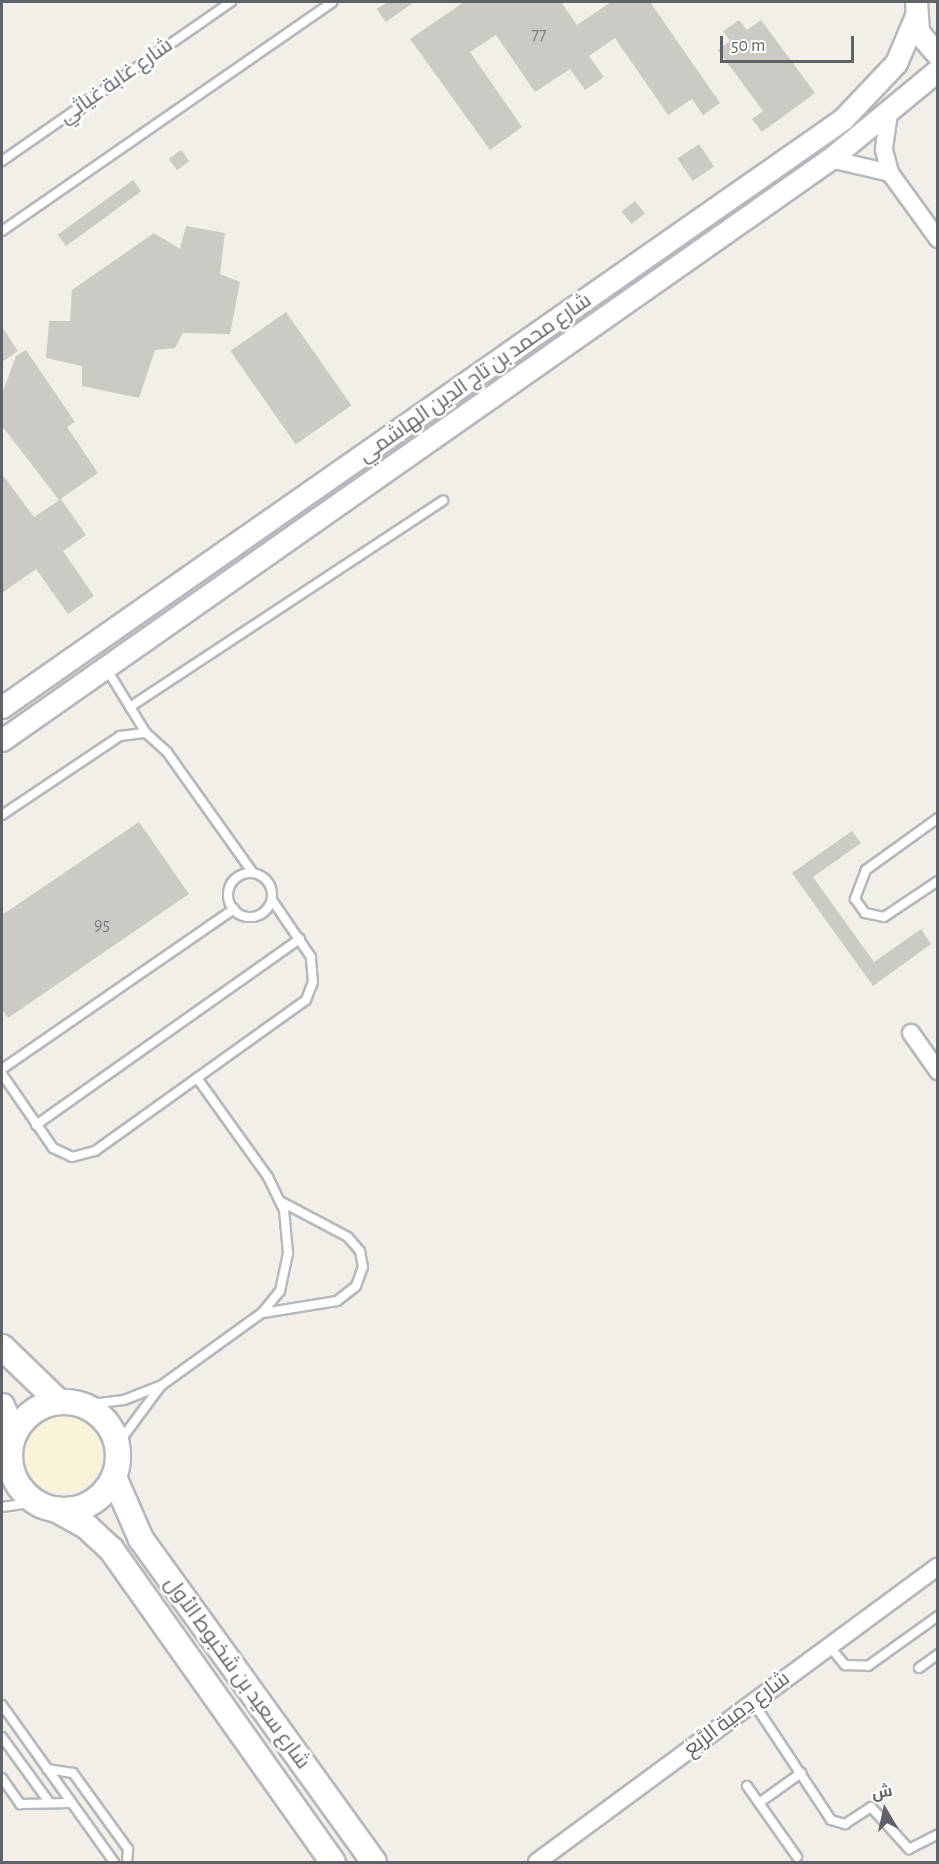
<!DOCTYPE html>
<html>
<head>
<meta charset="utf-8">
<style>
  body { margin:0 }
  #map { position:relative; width:939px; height:1864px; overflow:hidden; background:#f1efe8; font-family:"Alegreya Sans",Cairo,sans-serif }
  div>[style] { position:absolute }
  .sand>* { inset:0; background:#fbf3d9 }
  .round { border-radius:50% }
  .building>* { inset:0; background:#cccac5; transform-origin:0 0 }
  .roads { filter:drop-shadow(2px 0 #b5b8bc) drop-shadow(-2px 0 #b5b8bc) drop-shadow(0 2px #b5b8bc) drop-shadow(0 -2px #b5b8bc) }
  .service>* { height:8px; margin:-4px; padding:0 4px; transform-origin:4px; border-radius:4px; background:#fff }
  .service>.ring { margin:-4px; padding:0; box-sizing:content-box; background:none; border:8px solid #fff; border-radius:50% }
  .minor>* { height:16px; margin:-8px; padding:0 8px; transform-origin:8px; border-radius:8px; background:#fff }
  .tertiary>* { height:21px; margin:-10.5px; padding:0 10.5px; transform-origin:10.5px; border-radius:10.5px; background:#fff }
  .secondary>* { height:24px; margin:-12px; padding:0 12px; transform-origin:12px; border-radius:12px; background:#fff }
  .secondary>.ring { margin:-12px; padding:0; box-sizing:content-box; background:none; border:24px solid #fff; border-radius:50% }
  span { translate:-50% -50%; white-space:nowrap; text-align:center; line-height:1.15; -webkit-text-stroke:5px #fff; paint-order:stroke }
  .number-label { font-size:18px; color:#7a7d7f }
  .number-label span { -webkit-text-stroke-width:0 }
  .street-label { font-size:21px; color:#5f6368 }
  .frame { position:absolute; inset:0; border:3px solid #5f6368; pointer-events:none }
  .north { position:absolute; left:855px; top:1780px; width:60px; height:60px; -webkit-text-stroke:4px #fff; paint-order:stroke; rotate:351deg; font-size:16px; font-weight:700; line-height:24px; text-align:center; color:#5f6368 }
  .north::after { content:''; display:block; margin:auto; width:21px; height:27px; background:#5f6368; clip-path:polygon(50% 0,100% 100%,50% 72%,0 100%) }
  .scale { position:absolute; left:720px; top:36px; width:134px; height:27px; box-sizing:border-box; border:3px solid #5f6368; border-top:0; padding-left:8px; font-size:18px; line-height:21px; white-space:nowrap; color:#5f6368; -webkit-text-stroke:4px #fff; paint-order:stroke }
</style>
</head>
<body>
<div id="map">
  <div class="sand">
    <div class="round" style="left:24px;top:1415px;width:78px;height:78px"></div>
  </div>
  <div class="building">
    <div style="clip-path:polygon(388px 2px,414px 2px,386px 22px,377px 9px)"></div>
    <div style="clip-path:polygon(464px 2px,561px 2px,577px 25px,611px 2px,650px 2px,720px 103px,703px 115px,692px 99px,668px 115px,615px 38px,589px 56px,604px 77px,585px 90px,570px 69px,535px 92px,496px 35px,470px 52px,522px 127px,490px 150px,410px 39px)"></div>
    <div style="clip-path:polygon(739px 20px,747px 30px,761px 20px,815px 93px,762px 132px,752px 119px,763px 111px,718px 50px,730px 41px,723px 31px)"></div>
    <div style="left:699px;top:144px;width:27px;height:26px;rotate:56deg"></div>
    <div style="left:181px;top:150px;width:14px;height:15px;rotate:54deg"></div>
    <div style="left:133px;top:180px;width:14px;height:93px;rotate:54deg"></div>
    <div style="left:635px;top:201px;width:16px;height:17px;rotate:52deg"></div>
    <div style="clip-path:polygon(186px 226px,225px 233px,220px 274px,240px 282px,230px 334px,183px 333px,175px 348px,155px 350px,139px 398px,82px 386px,82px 366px,46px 358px,49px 321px,70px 321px,72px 290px,154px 233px,180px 249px)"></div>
    <div style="left:286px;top:312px;width:114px;height:68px;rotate:55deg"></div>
    <div style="clip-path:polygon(2px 327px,18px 351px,2px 362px)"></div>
    <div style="clip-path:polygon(26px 350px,75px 422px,67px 427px,98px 473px,59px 500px,2px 426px,2px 394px,16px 356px)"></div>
    <div style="clip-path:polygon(2px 474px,34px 517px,61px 499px,86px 535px,63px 551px,94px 596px,68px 614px,36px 569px,2px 593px)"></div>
    <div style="clip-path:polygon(139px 822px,189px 894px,8px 1018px,2px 1009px,2px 915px)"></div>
    <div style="clip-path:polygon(852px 831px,861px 843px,813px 877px,874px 962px,921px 929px,931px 944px,873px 986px,792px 873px)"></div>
  </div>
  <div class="roads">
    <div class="service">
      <div style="left:2px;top:161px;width:279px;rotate:-34.8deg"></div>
      <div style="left:2px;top:231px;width:402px;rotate:-34.7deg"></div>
      <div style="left:106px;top:668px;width:76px;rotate:58.4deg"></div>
      <div style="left:130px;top:707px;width:375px;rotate:-33.4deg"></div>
      <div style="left:2px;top:815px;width:142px;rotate:-33.8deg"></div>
      <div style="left:120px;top:736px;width:26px;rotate:-7deg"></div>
      <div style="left:146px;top:733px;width:28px;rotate:42deg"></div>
      <div style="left:167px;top:752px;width:148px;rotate:54.6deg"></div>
      <div style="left:938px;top:818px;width:89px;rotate:144.2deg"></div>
      <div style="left:866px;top:870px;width:31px;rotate:111deg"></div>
      <div style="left:855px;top:899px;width:17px;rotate:54deg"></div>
      <div style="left:865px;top:913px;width:19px;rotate:12deg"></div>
      <div style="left:884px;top:917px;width:65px;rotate:-33.7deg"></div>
      <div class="ring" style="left:228px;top:873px;width:36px;height:36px"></div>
      <div style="left:2px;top:1069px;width:282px;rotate:-34.6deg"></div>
      <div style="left:2px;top:1074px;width:90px;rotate:55.4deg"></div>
      <div style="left:53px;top:1148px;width:21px;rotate:25deg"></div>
      <div style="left:72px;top:1157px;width:24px;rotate:-15deg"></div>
      <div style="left:95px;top:1151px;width:259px;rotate:-35.6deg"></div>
      <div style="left:306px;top:1000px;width:19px;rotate:-69deg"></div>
      <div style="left:313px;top:982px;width:25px;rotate:-95deg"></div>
      <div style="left:311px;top:957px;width:69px;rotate:-124.4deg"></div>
      <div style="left:36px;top:1125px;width:323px;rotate:-35.2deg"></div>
      <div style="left:263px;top:1313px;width:75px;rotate:-9.2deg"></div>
      <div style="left:337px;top:1301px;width:24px;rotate:-38deg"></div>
      <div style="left:356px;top:1286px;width:20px;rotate:-70deg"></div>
      <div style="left:363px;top:1267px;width:16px;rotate:-101deg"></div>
      <div style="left:360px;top:1251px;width:18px;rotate:-131deg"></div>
      <div style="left:348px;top:1237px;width:77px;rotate:-152.1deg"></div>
      <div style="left:83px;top:1405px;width:41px;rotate:-7deg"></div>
      <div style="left:124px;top:1400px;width:41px;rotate:-21.5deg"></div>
      <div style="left:162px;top:1385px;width:123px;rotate:-35.8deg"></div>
      <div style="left:262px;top:1313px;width:28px;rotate:-51deg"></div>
      <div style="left:280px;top:1291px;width:39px;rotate:-78deg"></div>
      <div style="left:288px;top:1253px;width:43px;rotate:-95.3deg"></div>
      <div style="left:284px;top:1210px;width:37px;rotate:-116deg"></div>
      <div style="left:268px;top:1177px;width:122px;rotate:-125.6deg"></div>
      <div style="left:117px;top:1445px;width:72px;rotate:-53.4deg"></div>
      <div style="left:2px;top:1472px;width:22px;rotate:-69deg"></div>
      <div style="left:2px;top:1507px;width:35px;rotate:-8deg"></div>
      <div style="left:829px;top:1646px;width:25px;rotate:50deg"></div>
      <div style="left:845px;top:1665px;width:23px;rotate:2deg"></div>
      <div style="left:868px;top:1666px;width:86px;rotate:-35.5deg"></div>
      <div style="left:919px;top:1668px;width:24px;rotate:-36deg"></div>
      <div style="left:753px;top:1702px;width:141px;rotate:56.5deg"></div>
      <div style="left:831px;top:1820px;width:15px;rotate:16deg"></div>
      <div style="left:845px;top:1824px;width:31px;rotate:-33deg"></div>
      <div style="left:871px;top:1807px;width:57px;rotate:47.9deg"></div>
      <div style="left:909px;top:1849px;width:33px;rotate:-27deg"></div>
      <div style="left:2px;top:1705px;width:193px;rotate:54.5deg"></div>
      <div style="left:2px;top:1737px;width:80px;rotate:54.1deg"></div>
      <div style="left:47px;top:1769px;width:26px;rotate:9deg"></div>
      <div style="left:73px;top:1773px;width:94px;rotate:54.1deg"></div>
      <div style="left:128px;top:1849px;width:13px;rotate:94deg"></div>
      <div style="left:2px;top:1778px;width:32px;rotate:55deg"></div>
      <div style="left:20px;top:1804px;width:51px;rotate:-1.1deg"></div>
      <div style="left:747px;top:1786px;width:87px;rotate:54.8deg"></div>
      <div style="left:759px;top:1803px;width:52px;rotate:-35.5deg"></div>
    </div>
    <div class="minor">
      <div style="left:889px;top:113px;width:37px;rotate:98deg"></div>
      <div style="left:884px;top:150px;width:24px;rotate:75deg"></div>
      <div style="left:890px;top:173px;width:82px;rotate:54deg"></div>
      <div style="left:830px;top:159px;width:62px;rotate:13.1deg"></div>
      <div style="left:911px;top:1033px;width:47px;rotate:54.6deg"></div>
      <div style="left:537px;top:1862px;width:498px;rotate:-36.4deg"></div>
    </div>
    <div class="tertiary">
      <div style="left:916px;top:2px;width:30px;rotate:86deg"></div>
      <div style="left:918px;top:32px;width:30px;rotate:49deg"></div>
      <div style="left:2px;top:707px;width:1026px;rotate:-34.96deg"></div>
      <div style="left:843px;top:119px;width:77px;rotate:-46.6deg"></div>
      <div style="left:896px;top:63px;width:49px;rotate:-67.1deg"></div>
      <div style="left:2px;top:740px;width:1012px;rotate:-35.06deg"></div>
      <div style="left:830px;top:159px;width:140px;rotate:-39.5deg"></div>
    </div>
    <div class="secondary">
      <div style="left:2px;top:1347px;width:79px;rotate:44deg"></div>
      <div class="ring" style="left:10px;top:1402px;width:84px;height:84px"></div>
      <div style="left:2px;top:1406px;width:30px;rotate:67deg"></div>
      <div style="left:114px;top:1477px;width:68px;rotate:66.5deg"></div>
      <div style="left:141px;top:1539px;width:398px;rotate:54.2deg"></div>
      <div style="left:55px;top:1509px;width:35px;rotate:29deg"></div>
      <div style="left:86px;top:1526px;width:34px;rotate:43deg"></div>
      <div style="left:111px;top:1549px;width:384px;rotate:54.7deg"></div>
    </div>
  </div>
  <div class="number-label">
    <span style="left:539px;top:35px">77</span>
    <span style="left:102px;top:925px">95</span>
  </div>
  <div class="street-label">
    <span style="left:116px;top:81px;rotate:-35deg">شارع غابة غيَاثِي</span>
    <span style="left:475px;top:378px;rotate:-35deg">شارع محمد بن تاج الدين الهاشمي</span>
    <span style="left:237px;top:1673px;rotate:54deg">شارع سعيد بن شخبوط الأول</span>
    <span style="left:737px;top:1714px;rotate:-37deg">شارع دِمية الرَّبع</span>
  </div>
  <div class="frame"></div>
  <div class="north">ش</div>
  <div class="scale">50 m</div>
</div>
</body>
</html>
